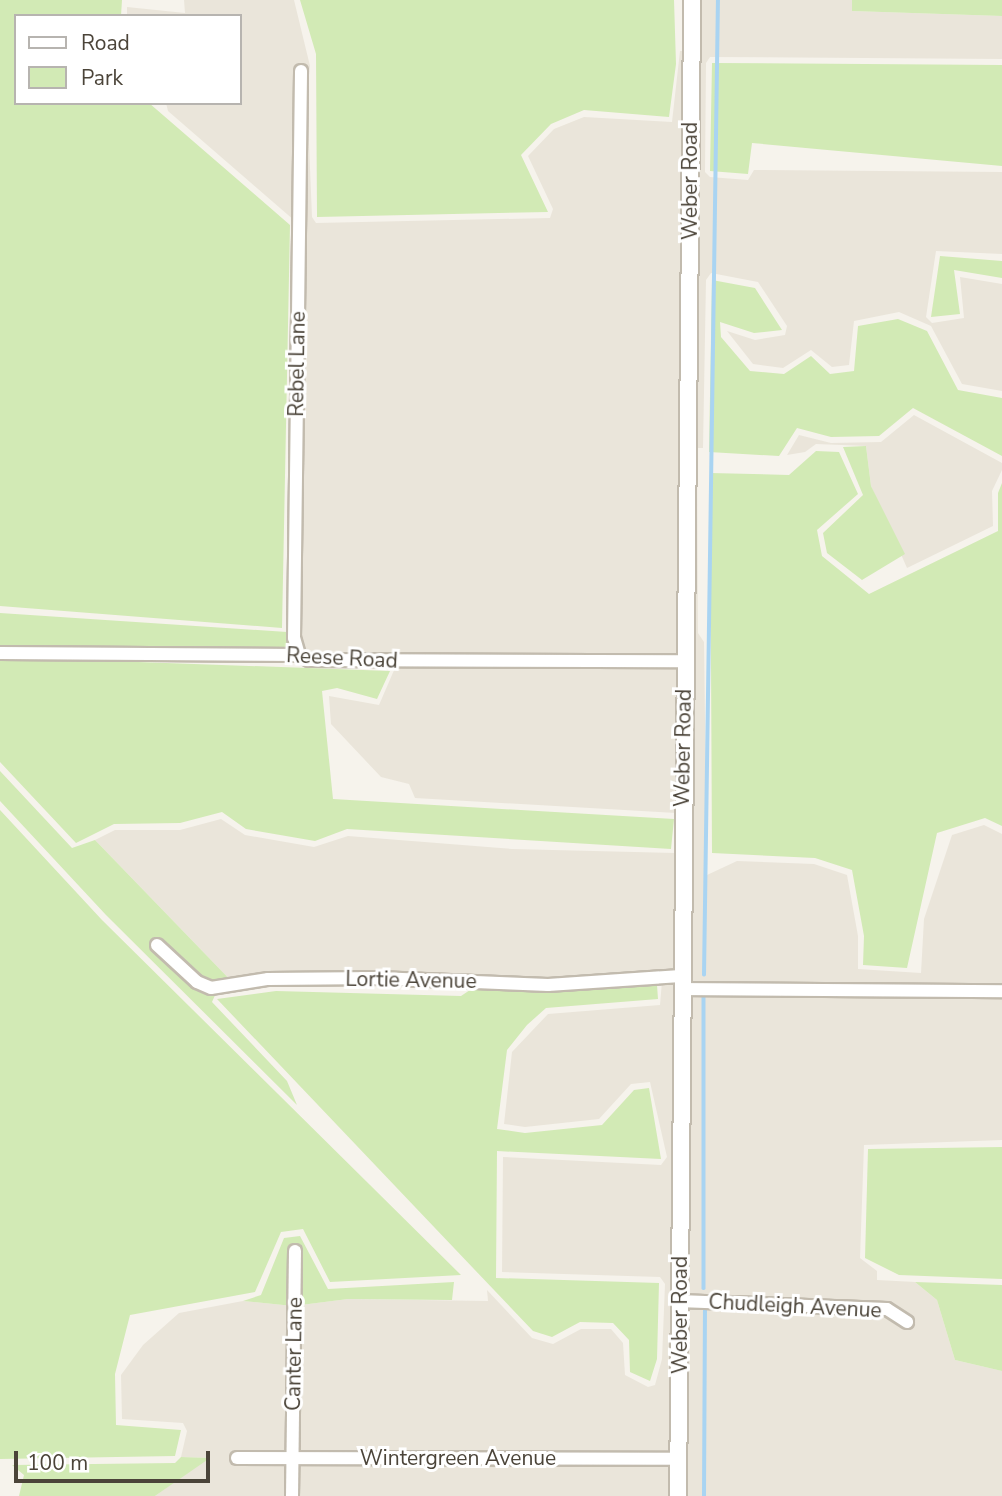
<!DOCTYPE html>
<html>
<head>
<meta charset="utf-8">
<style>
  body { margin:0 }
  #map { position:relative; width:1002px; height:1496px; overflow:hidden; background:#f6f3ec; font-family:"Nunito Sans",sans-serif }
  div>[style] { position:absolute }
  .residential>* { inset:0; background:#eae5da }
  .green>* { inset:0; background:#d2eab5 }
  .stream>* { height:3.5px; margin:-1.75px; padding:0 1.75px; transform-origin:1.75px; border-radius:1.75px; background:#a9d4f2 }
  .roads { filter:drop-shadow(2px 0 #c2bbae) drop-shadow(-2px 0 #c2bbae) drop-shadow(0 2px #c2bbae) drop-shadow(0 -2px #c2bbae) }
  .minor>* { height:12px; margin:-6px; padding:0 6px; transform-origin:6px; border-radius:6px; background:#fff }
  .tertiary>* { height:16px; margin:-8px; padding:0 8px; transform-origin:8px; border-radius:8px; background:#fff }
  span { translate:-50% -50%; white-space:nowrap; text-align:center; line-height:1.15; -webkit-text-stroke:6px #fff; paint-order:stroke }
  .street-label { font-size:21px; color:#4b4439 }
  .legend { position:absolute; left:14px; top:14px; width:228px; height:91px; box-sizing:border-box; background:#fff; border:2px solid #b7b4b0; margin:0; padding:9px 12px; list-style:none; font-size:21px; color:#4b4439 }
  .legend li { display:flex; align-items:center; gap:14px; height:35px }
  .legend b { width:35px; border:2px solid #b7b4b0 }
  .scale { position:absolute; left:14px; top:1451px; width:196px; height:32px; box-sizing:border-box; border:4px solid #4b4439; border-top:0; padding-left:9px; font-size:21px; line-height:24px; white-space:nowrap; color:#4b4439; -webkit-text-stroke:5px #fff; paint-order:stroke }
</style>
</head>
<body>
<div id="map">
  <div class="residential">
    <div style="clip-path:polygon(184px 0,294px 0,310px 66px,307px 94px,312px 217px,316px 223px,550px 218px,553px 209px,528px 156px,554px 129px,584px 117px,672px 122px,680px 51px,685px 51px,676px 813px,415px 798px,409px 784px,381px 777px,331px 724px,329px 696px,379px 705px,395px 668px,309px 662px,299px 637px,295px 221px,168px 111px,166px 103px,240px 103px,240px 16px,127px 16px,127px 7px,185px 13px)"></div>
    <div style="clip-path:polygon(698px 0,852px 0,852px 11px,1002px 16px,1002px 59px,710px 57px,706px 63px,705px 172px,710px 177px,748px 180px,754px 170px,1002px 172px,1002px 254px,936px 251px,926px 317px,932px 323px,964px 318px,960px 277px,1002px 284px,1002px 391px,962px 384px,931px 326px,899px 312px,854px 321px,849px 365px,832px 367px,811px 350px,783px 368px,753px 364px,727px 331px,755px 340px,785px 335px,787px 326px,758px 282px,711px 273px,706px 280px,703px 448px,697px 448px,698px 633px,704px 642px,707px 875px,737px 861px,814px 864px,847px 875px,858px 936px,858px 969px,921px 973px,924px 919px,952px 835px,984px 825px,1002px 834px,1002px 1140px,864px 1145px,860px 1258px,877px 1271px,877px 1280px,915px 1282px,937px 1300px,955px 1360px,1002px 1371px,1002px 1496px,685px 1496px)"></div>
    <div style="clip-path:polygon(914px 415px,1002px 463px,1002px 470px,992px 491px,993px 526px,907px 568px,871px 486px,866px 446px,816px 444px,805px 452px,787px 455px,799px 435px,831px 443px,881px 442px)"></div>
    <div style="clip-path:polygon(221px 819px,245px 835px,314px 847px,348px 836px,512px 849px,675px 853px,671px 1496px,155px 1496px,208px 1458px,181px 1457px,187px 1431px,183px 1423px,122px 1419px,121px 1375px,143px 1345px,179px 1313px,243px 1301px,293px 1306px,348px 1299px,488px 1301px,487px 1290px,532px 1338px,553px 1344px,581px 1329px,611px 1329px,623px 1343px,625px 1375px,648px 1387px,655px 1385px,662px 1359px,665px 1284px,660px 1277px,502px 1272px,503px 1157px,661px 1165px,667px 1157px,650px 1082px,631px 1084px,599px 1119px,525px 1127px,504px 1124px,512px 1052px,548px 1014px,660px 1005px,662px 981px,470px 982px,460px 989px,276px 984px,239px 989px,95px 840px,115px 830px,180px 830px)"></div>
  </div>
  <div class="green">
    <div style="clip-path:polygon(0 0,122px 0,121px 16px,16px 16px,16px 103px,149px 103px,290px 225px,282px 628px,0 606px)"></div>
    <div style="clip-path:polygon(300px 0,674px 0,676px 64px,669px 117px,584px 110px,551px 124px,521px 155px,548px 212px,317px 217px,316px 54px)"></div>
    <div style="clip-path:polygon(852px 0,1002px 0,1002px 16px,852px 11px)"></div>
    <div style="clip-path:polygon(712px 63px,1002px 65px,1002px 166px,752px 143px,748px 174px,710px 171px)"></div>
    <div style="clip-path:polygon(940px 256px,1002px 261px,1002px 278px,954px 270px,960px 314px,931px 317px)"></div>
    <div style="clip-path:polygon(712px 280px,755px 288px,782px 330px,754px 333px,720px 322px,721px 337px,750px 371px,784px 374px,811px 356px,830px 374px,854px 371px,858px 326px,898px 319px,927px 331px,958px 390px,1002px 398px,1002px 456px,913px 408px,879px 436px,831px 437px,797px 428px,779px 456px,709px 452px)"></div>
    <div style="clip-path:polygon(294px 321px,299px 637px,309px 662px,0 650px,0 613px,287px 632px)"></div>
    <div style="clip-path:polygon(866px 446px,871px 486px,905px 554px,862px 580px,827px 553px,823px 533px,863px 495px,843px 447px)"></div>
    <div style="clip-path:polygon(816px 451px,839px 452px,858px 494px,817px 530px,822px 556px,869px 594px,998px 531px,998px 493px,1002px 483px,1002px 826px,985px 818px,937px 833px,907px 968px,863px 965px,864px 936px,852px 870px,815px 858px,712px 853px,710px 473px,789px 475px)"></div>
    <div style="clip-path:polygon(0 657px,390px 671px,377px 699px,337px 688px,322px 691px,333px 799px,674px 819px,671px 849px,347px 829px,315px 841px,246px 829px,222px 812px,180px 823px,114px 824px,76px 843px,0 762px)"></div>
    <div style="clip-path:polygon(0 771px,72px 848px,95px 840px,239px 989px,216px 993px,212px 1002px,287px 1081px,297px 1105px,106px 915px,0 801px)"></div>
    <div style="clip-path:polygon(0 810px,102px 920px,461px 1275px,330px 1282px,303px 1229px,281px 1232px,255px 1292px,130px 1315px,115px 1374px,116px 1425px,181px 1430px,175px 1456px,0 1459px)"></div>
    <div style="clip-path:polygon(657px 985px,658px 999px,546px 1008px,527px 1025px,507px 1050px,497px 1129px,525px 1133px,602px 1125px,634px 1090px,649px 1088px,661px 1159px,497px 1151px,496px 1278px,659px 1283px,657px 1359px,650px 1381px,630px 1372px,629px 1340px,613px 1323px,580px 1322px,552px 1337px,533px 1331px,217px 999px,276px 991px,461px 996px,473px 988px,531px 991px)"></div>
    <div style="clip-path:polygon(1002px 1147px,1002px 1279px,899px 1275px,865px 1258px,868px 1149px)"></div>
    <div style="clip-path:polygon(300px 1236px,328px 1289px,454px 1282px,452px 1300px,348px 1299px,293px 1306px,243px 1301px,261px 1295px,284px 1238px)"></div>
    <div style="clip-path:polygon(915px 1282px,1002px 1285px,1002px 1371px,955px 1360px,937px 1300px)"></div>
    <div style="clip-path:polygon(181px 1457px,210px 1458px,155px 1496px,19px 1496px,24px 1475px,12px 1465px,175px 1463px)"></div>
  </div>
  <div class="stream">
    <div style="left:704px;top:975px;width:975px;rotate:-89.18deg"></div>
    <div style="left:704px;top:997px;width:291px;rotate:90deg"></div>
    <div style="left:704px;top:1496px;width:185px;rotate:-89.7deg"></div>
  </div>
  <div class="roads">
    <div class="minor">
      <div style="left:0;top:653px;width:299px;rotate:0.4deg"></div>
      <div style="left:299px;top:655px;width:11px;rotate:27deg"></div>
      <div style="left:309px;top:660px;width:375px;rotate:0.2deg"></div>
      <div style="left:299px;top:655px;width:18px;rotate:-106deg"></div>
      <div style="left:294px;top:638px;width:567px;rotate:-89.29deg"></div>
      <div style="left:157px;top:945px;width:54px;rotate:42.8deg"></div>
      <div style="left:197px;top:982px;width:15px;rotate:23deg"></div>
      <div style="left:211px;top:988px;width:58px;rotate:-9deg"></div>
      <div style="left:268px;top:979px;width:110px;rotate:-0.5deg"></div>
      <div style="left:378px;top:978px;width:170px;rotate:2.4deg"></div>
      <div style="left:548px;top:985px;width:133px;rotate:-3.9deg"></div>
      <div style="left:682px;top:989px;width:320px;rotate:0.4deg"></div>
      <div style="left:679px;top:1301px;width:208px;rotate:2.2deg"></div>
      <div style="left:887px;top:1309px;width:24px;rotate:33deg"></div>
      <div style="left:237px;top:1458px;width:441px;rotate:0.1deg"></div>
      <div style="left:292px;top:1496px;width:245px;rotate:-89.3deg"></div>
    </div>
    <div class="tertiary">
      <div style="left:678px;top:1496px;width:1496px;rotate:-89.46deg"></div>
    </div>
  </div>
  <div class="street-label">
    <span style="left:690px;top:181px;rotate:-90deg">Weber Road</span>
    <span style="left:297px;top:364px;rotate:-89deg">Rebel Lane</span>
    <span style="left:342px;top:658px;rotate:3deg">Reese Road</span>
    <span style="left:683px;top:748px;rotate:-89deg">Weber Road</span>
    <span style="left:411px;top:980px;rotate:1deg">Lortie Avenue</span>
    <span style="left:795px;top:1306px;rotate:3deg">Chudleigh Avenue</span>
    <span style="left:680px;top:1315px;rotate:-90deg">Weber Road</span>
    <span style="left:294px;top:1354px;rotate:-89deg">Canter Lane</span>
    <span style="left:458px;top:1458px">Wintergreen Avenue</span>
  </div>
  <ul class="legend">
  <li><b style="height:9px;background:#fff"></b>Road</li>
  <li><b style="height:19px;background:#d2eab5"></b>Park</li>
  </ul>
  <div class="scale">100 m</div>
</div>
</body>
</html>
